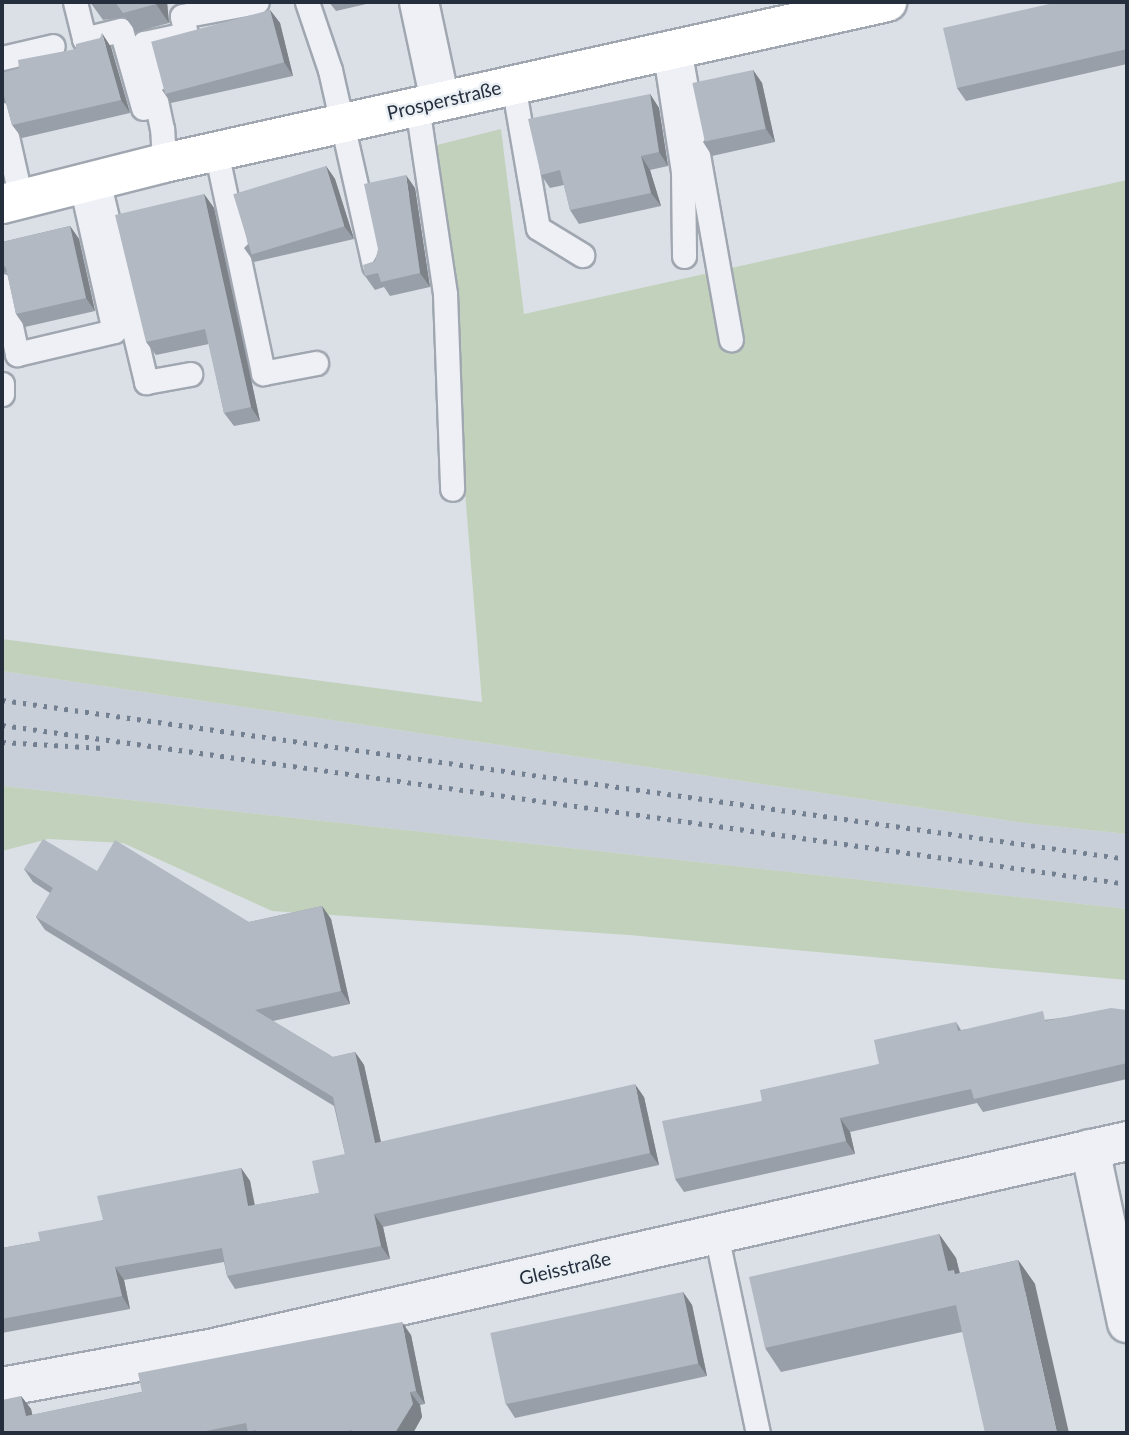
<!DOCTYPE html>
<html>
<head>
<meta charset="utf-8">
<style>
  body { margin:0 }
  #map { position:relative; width:1129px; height:1435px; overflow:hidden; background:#dbe0e6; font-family:Lato,sans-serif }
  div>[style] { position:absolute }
  .built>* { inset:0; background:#c9cfd8 }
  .green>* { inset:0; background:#c2d1bb }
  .roads { filter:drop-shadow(2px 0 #a0a7b0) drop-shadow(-2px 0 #a0a7b0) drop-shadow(0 2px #a0a7b0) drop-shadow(0 -2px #a0a7b0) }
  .service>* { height:23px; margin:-11.5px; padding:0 11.5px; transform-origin:11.5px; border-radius:11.5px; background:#eef0f5 }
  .minor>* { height:38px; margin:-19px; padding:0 19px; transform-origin:19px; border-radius:19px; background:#eef0f5 }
  .secondary>* { height:38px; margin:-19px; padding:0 19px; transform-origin:19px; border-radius:19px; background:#fff }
  .rail>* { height:5px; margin-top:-2.5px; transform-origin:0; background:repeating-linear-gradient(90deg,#738091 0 3.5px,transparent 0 10.5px) }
  .wall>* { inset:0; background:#999fa8 }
  .shaded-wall>* { inset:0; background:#7d8288 }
  .building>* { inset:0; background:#b2b9c3; transform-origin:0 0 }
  span { translate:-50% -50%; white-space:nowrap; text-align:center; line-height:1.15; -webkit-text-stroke:5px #eaeff4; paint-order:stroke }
  .street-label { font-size:19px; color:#242e3d }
  .frame { position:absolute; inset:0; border:4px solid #242e3d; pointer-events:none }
</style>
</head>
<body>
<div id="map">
  <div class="built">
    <div style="clip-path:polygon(2px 671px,1025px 823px,1127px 834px,1127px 909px,2px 786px)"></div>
  </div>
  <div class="green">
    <div style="clip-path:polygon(501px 129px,524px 314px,1127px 180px,1127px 834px,1025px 823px,2px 671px,2px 639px,482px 702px,437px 145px)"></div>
    <div style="clip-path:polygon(2px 786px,1127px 909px,1127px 980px,629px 935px,272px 911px,123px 843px,48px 839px,2px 851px)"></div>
  </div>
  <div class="roads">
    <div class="service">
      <div style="left:75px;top:2px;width:38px;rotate:76deg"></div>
      <div style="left:84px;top:39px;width:38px;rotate:-14deg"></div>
      <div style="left:121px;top:30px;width:81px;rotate:74.2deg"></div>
      <div style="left:307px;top:2px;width:72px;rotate:71.3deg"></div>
      <div style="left:330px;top:70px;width:200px;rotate:77.3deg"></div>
      <div style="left:679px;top:48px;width:296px;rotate:79.9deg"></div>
      <div style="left:665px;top:54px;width:118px;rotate:81.3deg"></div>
      <div style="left:683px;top:171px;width:85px;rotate:89.3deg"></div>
      <div style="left:2px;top:58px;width:52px;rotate:-13.2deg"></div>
      <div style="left:513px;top:84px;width:146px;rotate:80.2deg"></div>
      <div style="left:538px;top:228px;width:52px;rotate:31.5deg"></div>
      <div style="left:417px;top:106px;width:190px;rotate:81.5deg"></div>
      <div style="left:445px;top:294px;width:195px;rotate:87.9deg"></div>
      <div style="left:2px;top:114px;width:87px;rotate:77.4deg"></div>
      <div style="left:216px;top:151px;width:227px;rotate:78deg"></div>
      <div style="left:263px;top:373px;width:54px;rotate:-10.7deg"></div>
      <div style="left:164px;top:163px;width:34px;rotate:-93deg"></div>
      <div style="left:162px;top:129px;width:88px;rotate:-101.8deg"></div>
      <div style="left:144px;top:43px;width:43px;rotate:-12.1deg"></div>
      <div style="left:186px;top:34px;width:18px;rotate:-103deg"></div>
      <div style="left:182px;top:16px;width:76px;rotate:-10.6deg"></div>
      <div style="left:98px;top:180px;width:208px;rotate:76.6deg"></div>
      <div style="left:146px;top:382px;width:45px;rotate:-10.3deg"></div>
      <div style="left:2px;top:285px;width:71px;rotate:77.7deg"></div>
      <div style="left:17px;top:354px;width:100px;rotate:-13.3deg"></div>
      <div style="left:114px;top:331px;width:151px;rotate:-102.7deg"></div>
      <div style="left:2px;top:384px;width:10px;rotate:90deg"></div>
      <div style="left:716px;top:1234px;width:203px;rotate:78.1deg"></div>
    </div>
    <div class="minor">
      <div style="left:419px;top:2px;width:101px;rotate:78deg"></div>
      <div style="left:1090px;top:1149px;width:178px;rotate:78deg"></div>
      <div style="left:2px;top:1387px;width:216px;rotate:-10.4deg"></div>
      <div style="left:214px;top:1348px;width:936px;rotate:-12.77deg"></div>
    </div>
    <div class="secondary">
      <div style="left:2px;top:204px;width:167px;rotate:-14.2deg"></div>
      <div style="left:164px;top:163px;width:741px;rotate:-12.55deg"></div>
    </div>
  </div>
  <div class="rail">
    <div style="left:2px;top:700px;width:1136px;rotate:8.04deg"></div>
    <div style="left:2px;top:725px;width:1136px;rotate:8.04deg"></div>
    <div style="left:2px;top:742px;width:101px;rotate:3.4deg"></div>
  </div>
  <div class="wall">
    <div style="clip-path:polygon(90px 2px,167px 2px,169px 23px,136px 32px,125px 17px,103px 20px)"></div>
    <div style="clip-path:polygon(329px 2px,375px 2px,336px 11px)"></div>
    <div style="clip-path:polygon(1127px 2px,1127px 64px,966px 101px,957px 88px)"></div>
    <div style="clip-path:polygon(270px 10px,280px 23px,293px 76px,171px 103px,162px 90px)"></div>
    <div style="clip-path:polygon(111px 47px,130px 113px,22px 138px,12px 125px,6px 103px,2px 102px,2px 73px)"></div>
    <div style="clip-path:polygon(753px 70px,762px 83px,775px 142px,712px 156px,703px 142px)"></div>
    <div style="clip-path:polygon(650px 94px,659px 108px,668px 166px,650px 170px,661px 206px,579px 224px,570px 210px,564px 185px,550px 188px,541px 175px)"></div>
    <div style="clip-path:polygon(326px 166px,335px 179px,354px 239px,254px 262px,244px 248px)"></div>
    <div style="clip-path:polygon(415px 188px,430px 287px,390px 296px,384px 287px,375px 290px,365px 276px)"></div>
    <div style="clip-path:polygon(204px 194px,214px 208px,260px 421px,234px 426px,224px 413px,209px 344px,156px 355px,146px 342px)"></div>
    <div style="clip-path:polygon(70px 226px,79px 239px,95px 311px,25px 327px,16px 314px,7px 272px,2px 272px,2px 242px)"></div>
    <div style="clip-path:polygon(24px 869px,97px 871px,249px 922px,322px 906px,331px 919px,350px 1004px,273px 1021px,333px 1057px,355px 1052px,364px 1065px,381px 1142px,644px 1097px,659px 1165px,383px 1227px,390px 1259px,235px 1289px,227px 1276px,224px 1262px,124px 1280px,130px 1309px,2px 1333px,2px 1248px,40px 1241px,103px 1220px,241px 1168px,250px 1181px,255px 1205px,319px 1193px,345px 1154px,334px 1106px,45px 930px,36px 917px,50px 893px,33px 882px)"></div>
    <div style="clip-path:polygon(1127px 1010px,1127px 1079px,983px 1112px,977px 1103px,850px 1132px,855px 1154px,684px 1192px,675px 1179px,762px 1101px,879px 1064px,956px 1022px,961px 1030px)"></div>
    <div style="clip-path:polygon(939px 1234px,956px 1258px,960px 1273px,1018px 1260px,1035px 1284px,962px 1332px,781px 1372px,765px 1348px)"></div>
    <div style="clip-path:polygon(683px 1292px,692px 1305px,707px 1376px,515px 1418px,506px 1404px)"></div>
    <div style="clip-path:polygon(411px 1335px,425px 1404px,420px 1405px,422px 1417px,413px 1433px,2px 1433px,21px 1396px,31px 1409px,32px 1415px)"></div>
  </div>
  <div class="shaded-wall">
    <div style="clip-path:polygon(156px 2px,167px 2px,169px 23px,156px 4px)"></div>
    <div style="clip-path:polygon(270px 10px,280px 23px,293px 76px,284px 62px)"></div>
    <div style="clip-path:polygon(102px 33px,111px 47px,130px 113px,121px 100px)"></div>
    <div style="clip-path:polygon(753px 70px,762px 83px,775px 142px,766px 129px)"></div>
    <div style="clip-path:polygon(650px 94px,659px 108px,668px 166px,659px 152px)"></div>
    <div style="clip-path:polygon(641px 156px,650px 170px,661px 206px,651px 193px)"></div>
    <div style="clip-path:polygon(326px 166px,335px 179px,354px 239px,344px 226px)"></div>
    <div style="clip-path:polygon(406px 175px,415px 188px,430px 287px,420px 273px)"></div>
    <div style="clip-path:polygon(204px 194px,214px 208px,260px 421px,251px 407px)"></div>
    <div style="clip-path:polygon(70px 226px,79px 239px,95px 311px,86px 298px)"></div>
    <div style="clip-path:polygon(322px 906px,331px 919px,350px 1004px,341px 991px)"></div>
    <div style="clip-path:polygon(355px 1052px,364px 1065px,384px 1156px,375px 1143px)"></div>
    <div style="clip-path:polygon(635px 1084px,644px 1097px,659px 1165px,650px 1153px)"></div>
    <div style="clip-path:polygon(840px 1118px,850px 1132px,855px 1154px,846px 1141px)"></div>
    <div style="clip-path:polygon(241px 1168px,250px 1181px,257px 1219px,248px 1206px)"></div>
    <div style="clip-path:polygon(374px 1214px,383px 1227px,390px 1259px,381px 1246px)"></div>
    <div style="clip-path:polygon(939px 1234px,956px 1258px,961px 1279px,948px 1271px)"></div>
    <div style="clip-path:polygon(1018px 1260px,1035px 1284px,1069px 1433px,1057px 1433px)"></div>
    <div style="clip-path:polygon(115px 1267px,124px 1280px,130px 1309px,122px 1296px)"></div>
    <div style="clip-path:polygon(683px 1292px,692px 1305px,707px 1376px,698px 1363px)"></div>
    <div style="clip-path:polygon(402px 1322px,411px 1335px,425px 1404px,416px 1391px)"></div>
    <div style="clip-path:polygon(410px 1392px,420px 1405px,422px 1417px,413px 1433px,395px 1433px)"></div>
    <div style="clip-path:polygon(21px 1396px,31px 1409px,36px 1430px,26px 1416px)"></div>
  </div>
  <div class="building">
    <div style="clip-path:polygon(115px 2px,156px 2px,156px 4px,123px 13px)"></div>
    <div style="clip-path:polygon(1058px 2px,1127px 2px,1127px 49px,957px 88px,943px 28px)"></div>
    <div style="left:270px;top:10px;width:54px;height:123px;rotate:75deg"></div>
    <div style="clip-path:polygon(102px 33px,121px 100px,12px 125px,3px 92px,2px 91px,2px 73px,19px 68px,18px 60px,76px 49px,76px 44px,100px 38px)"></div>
    <div style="left:753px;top:70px;width:60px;height:62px;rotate:78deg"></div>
    <div style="clip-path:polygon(650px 94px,659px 152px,641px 156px,651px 193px,570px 210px,560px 170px,541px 175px,528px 119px)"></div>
    <div style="left:326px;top:166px;width:63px;height:97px;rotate:73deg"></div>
    <div style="clip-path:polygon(406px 175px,420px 273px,381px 282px,378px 273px,365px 276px,363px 265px,375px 261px,378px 249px,364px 184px)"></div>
    <div style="clip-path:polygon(204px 194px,251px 407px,224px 413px,205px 329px,146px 342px,115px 215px)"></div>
    <div style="clip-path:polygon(70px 226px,86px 298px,16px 314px,6px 268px,2px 263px,2px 242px)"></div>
    <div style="clip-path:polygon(43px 839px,97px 871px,115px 840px,249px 922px,322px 906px,341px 991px,255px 1010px,333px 1057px,355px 1052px,375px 1143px,635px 1084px,650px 1153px,374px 1214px,381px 1246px,227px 1276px,222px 1248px,115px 1267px,122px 1296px,2px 1319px,2px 1248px,40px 1241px,38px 1232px,103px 1220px,97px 1196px,241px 1168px,248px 1206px,319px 1193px,312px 1161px,345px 1154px,333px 1097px,36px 917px,53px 888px,24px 869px)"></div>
    <div style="clip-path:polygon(1111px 1008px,1127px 1010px,1127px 1063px,974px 1099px,971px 1089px,840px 1118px,846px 1141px,675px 1179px,662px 1121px,762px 1101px,760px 1090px,879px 1064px,874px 1040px,956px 1022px,958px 1031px,1043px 1011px,1045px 1021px)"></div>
    <div style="clip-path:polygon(939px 1234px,948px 1271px,954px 1270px,955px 1274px,1018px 1260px,1057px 1433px,985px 1433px,956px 1305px,765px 1348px,749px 1277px)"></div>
    <div style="left:683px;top:1292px;width:73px;height:197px;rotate:78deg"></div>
    <div style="clip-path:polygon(402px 1322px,416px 1391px,410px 1392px,413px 1404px,395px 1433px,353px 1433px,352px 1430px,339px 1433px,257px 1433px,256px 1430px,248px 1432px,246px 1423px,196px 1433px,2px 1433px,2px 1400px,21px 1396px,26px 1416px,142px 1392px,138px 1373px)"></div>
  </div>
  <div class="street-label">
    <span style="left:444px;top:100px;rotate:-13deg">Prosperstraße</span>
    <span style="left:565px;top:1268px;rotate:-13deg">Gleisstraße</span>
  </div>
  <div class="frame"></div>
</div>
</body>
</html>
